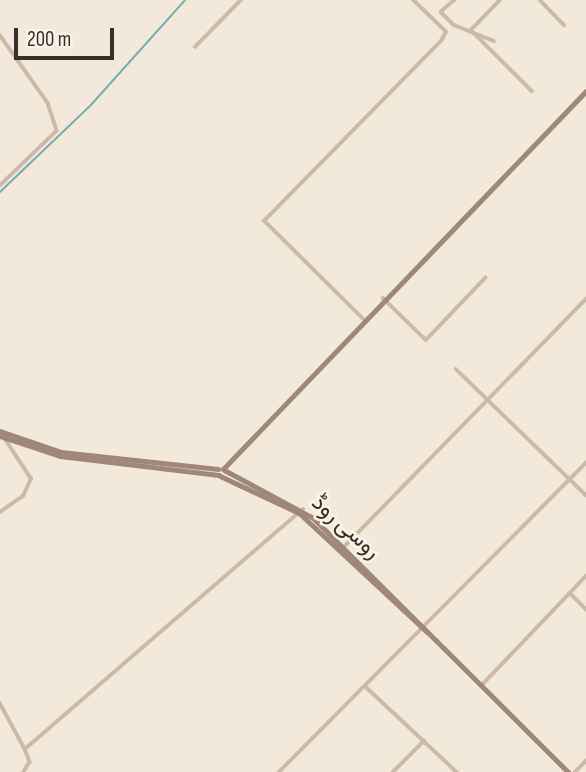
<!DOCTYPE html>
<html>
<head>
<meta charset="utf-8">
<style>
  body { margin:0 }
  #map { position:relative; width:586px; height:772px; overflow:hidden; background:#f3e9db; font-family:"Sofia Sans Condensed",Vazirmatn,sans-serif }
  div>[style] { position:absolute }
  .stream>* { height:2px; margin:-1px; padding:0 1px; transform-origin:1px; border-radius:1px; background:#79acb1 }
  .minor>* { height:3.5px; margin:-1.75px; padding:0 1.75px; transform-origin:1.75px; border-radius:1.75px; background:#ccb9a7 }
  .secondary>* { height:5px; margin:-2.5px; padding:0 2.5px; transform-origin:2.5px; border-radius:2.5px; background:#9f8878 }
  span { translate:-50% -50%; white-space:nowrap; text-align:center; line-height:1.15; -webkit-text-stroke:5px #faf3e8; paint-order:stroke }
  .street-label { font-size:23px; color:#382d28 }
  .scale { position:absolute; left:14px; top:28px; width:100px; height:32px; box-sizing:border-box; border:4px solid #382d28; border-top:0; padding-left:9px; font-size:21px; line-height:24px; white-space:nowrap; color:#382d28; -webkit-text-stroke:5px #faf3e8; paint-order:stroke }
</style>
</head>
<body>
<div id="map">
  <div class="stream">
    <div style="left:0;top:192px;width:124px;rotate:-43.7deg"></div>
    <div style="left:90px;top:106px;width:142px;rotate:-48.1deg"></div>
  </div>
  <div class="minor">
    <div style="left:455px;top:0;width:18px;rotate:139deg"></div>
    <div style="left:441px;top:12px;width:18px;rotate:45deg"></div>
    <div style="left:454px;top:25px;width:43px;rotate:21.8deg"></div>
    <div style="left:540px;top:0;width:35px;rotate:46deg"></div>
    <div style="left:470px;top:31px;width:43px;rotate:-45.9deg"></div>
    <div style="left:474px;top:33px;width:82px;rotate:45deg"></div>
    <div style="left:0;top:35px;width:83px;rotate:54.8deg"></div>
    <div style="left:48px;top:103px;width:29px;rotate:72deg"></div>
    <div style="left:57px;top:131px;width:79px;rotate:136deg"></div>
    <div style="left:195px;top:47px;width:66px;rotate:-45.6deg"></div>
    <div style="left:383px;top:298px;width:60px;rotate:44.3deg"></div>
    <div style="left:426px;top:340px;width:86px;rotate:-46.4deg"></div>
    <div style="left:363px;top:319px;width:139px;rotate:-135.3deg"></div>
    <div style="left:264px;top:221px;width:252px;rotate:-45.5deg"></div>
    <div style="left:441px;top:41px;width:10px;rotate:-61deg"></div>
    <div style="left:446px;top:32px;width:46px;rotate:-135.9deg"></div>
    <div style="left:456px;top:369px;width:181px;rotate:44.1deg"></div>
    <div style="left:0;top:512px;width:28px;rotate:-35deg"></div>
    <div style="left:23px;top:496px;width:19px;rotate:-65deg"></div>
    <div style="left:31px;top:479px;width:49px;rotate:-123.4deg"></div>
    <div style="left:344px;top:547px;width:347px;rotate:-45.7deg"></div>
    <div style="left:570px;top:593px;width:23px;rotate:45deg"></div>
    <div style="left:365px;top:686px;width:126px;rotate:43.1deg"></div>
    <div style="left:481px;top:686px;width:152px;rotate:-46.3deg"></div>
    <div style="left:0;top:703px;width:52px;rotate:61.5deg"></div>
    <div style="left:25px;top:749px;width:14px;rotate:69deg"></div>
    <div style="left:30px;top:762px;width:12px;rotate:121deg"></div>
    <div style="left:25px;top:749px;width:367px;rotate:-40.8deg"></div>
    <div style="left:279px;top:772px;width:436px;rotate:-45.2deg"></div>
    <div style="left:393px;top:772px;width:44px;rotate:-45deg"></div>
    <div style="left:575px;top:772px;width:16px;rotate:-45deg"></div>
  </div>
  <div class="secondary">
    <div style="left:0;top:431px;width:65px;rotate:19deg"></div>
    <div style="left:61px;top:452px;width:158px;rotate:6.2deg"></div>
    <div style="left:0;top:436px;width:63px;rotate:18.4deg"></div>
    <div style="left:60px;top:456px;width:160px;rotate:6.8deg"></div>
    <div style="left:223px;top:469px;width:524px;rotate:-46.16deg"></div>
    <div style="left:224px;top:470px;width:101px;rotate:28.3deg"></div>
    <div style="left:313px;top:518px;width:360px;rotate:44.9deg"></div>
    <div style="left:220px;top:476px;width:87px;rotate:25.1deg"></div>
    <div style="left:299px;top:513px;width:175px;rotate:42.9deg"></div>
  </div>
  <div class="street-label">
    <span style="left:346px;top:527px;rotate:42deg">روسی روڈ</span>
  </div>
  <div class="scale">200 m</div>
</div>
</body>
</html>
